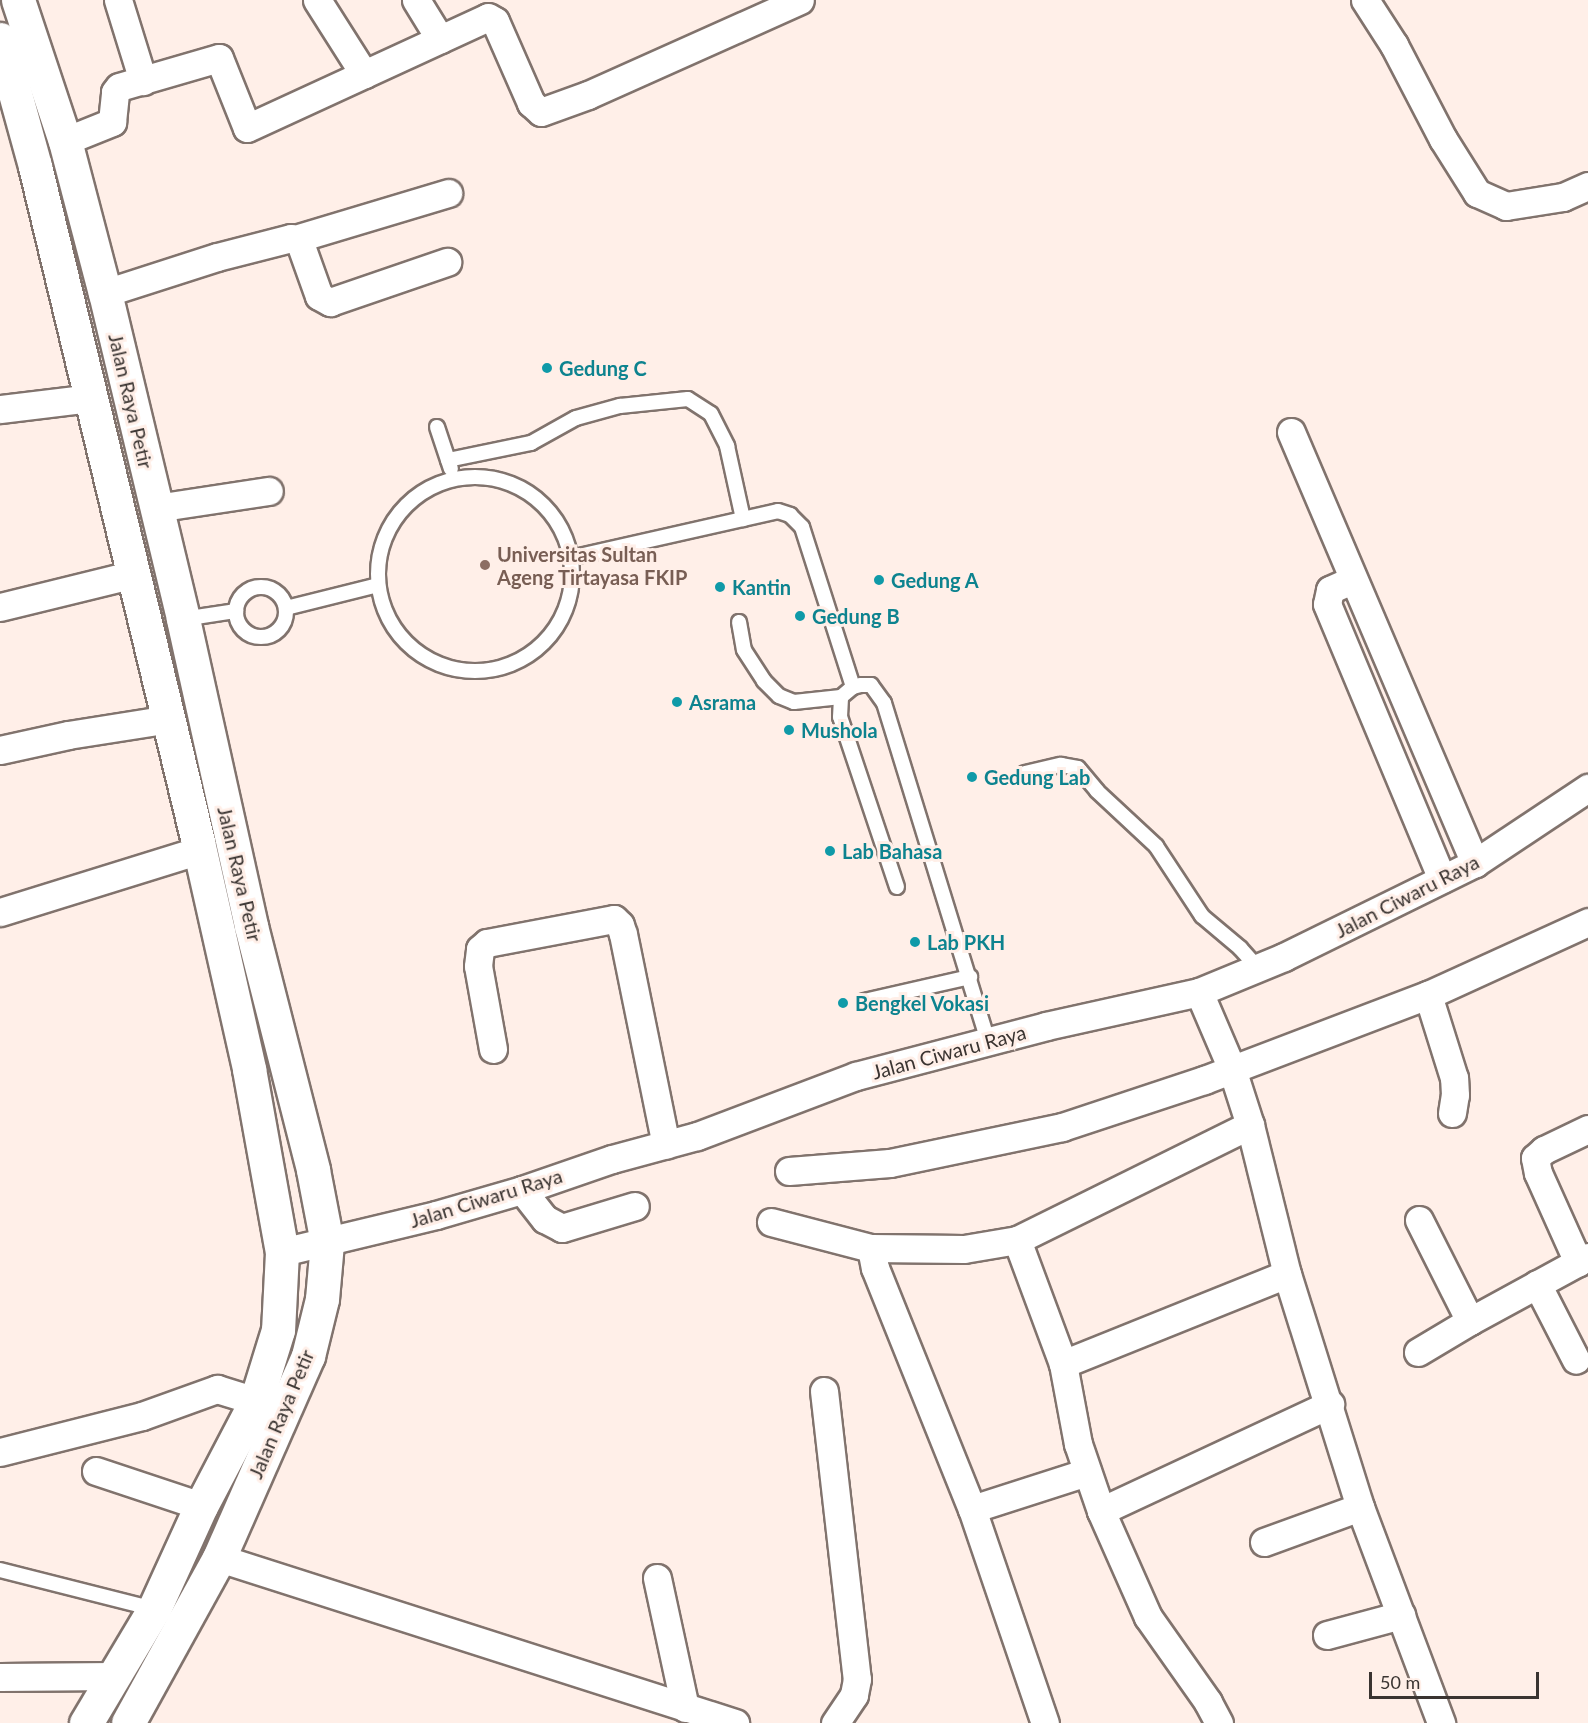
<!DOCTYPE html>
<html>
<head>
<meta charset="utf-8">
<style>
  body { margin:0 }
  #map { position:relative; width:1588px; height:1723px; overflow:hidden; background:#ffefe8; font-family:Lato,sans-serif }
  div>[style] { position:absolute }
  .roads { filter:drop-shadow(2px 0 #81736d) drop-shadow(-2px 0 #81736d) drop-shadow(0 2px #81736d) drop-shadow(0 -2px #81736d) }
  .lane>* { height:14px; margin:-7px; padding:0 7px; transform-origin:7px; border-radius:7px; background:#fff }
  .lane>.ring { margin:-7px; padding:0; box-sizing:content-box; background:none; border:14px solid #fff; border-radius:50% }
  .street>* { height:27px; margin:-13.5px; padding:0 13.5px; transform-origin:13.5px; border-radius:13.5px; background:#fff }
  .secondary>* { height:33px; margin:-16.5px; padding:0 16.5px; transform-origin:16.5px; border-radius:16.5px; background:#fff }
  .dots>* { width:16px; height:16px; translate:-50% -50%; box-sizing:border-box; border:3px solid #ffefe8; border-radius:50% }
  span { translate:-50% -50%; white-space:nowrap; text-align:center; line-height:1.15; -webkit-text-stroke:6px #ffefe8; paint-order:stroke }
  .culture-label { font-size:20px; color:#0d838f; font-weight:700 }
  .left { translate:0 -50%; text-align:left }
  .street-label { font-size:20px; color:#3a3431 }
  .education-label { font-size:20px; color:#785e54; font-weight:700 }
  .scale { position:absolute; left:1369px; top:1672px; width:170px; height:27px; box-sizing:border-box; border:3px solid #3a3431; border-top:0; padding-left:8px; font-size:18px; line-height:21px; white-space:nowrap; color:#3a3431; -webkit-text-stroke:4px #ffefe8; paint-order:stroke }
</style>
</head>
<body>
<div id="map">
  <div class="roads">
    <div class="lane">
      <div style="left:437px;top:427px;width:44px;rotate:71.6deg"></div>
      <div style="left:448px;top:460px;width:85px;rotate:-11.6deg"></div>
      <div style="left:531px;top:443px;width:51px;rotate:-29.1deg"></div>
      <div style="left:576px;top:418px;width:46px;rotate:-15.3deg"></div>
      <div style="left:620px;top:406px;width:68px;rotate:-5.9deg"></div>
      <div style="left:688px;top:399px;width:27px;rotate:33deg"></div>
      <div style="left:711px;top:414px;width:36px;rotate:63deg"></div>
      <div style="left:727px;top:446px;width:75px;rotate:77.6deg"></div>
      <div class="ring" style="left:378px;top:477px;width:180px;height:180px"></div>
      <div style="left:570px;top:558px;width:213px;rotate:-12.7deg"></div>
      <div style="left:778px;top:511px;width:13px;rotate:18deg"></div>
      <div style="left:790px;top:515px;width:17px;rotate:45deg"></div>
      <div style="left:802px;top:527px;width:168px;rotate:72.3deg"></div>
      <div class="ring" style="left:236px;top:587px;width:36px;height:36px"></div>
      <div style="left:286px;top:608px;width:95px;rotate:-14deg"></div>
      <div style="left:183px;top:619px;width:54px;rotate:-8.6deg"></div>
      <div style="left:739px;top:622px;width:28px;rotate:80deg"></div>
      <div style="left:744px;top:650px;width:37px;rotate:57deg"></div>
      <div style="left:764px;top:681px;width:21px;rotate:45deg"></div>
      <div style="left:779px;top:696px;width:16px;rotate:22deg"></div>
      <div style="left:794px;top:702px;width:47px;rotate:-6.1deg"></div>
      <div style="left:1025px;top:773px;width:37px;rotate:-13deg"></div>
      <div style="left:1061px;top:765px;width:17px;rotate:10deg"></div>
      <div style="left:1078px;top:768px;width:30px;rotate:50deg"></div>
      <div style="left:1097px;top:791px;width:81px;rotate:43deg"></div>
      <div style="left:1156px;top:846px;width:84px;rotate:56.7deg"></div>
      <div style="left:1202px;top:916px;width:50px;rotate:40.1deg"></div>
      <div style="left:1240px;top:948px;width:27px;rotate:48deg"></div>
      <div style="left:897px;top:887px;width:179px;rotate:-108.5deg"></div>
      <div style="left:840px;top:717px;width:20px;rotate:-87deg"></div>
      <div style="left:841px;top:697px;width:16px;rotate:-40deg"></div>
      <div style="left:853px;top:687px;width:8px;rotate:-14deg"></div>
      <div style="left:861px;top:685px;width:10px"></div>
      <div style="left:871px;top:685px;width:22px;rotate:54deg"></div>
      <div style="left:884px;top:703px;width:355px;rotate:72.9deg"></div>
      <div style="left:864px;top:1001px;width:109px;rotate:-12.8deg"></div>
      <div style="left:0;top:1570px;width:159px;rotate:14.2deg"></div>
    </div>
    <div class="street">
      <div style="left:118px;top:0;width:85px;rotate:72.8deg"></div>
      <div style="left:317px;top:0;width:88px;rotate:57.6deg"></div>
      <div style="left:416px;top:0;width:46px;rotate:58.4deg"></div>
      <div style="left:1365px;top:0;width:54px;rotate:57.2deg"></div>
      <div style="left:1394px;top:45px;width:106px;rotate:62.5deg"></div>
      <div style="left:1443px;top:139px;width:64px;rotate:57.8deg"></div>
      <div style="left:1477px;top:193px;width:32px;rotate:24deg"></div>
      <div style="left:1506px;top:206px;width:58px;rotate:-9deg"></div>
      <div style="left:1563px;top:197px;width:27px;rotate:-24deg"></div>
      <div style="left:65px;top:141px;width:51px;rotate:-22deg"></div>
      <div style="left:112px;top:122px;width:30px;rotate:-84deg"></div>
      <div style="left:115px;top:92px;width:6px;rotate:-51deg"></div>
      <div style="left:119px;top:87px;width:104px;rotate:-16.2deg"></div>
      <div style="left:219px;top:58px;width:75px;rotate:68.2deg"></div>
      <div style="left:247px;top:128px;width:265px;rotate:-24.7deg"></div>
      <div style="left:488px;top:17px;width:8px;rotate:30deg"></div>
      <div style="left:495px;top:21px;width:90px;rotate:66.3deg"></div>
      <div style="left:531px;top:103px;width:13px;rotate:42deg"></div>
      <div style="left:541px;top:112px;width:50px;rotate:-19.9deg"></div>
      <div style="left:588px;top:95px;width:232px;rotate:-24.1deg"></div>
      <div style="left:295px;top:239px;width:160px;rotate:-16.7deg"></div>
      <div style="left:105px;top:293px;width:118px;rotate:-17.8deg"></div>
      <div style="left:217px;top:257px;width:76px;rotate:-14.4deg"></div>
      <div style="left:291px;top:238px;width:10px;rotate:29deg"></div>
      <div style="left:300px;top:243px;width:56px;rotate:70.3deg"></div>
      <div style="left:319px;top:296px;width:13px;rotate:29deg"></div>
      <div style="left:330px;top:302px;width:124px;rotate:-18.9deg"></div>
      <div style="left:0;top:409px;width:92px;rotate:-6.9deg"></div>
      <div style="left:1291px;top:432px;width:469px;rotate:66.9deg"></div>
      <div style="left:156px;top:508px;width:114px;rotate:-8.6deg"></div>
      <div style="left:1352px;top:580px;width:24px;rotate:156deg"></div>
      <div style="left:1330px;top:590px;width:14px;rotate:102deg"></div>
      <div style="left:1327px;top:604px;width:298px;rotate:67.3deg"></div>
      <div style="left:0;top:607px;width:138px;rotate:-13.8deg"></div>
      <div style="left:0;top:750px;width:70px;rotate:-12.4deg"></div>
      <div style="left:68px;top:735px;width:102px;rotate:-9deg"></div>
      <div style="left:0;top:912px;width:209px;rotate:-17.2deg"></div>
      <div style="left:1199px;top:992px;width:84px;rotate:66.8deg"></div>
      <div style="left:1232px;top:1069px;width:59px;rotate:72.2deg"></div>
      <div style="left:1250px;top:1125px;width:154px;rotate:76.1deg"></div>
      <div style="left:1287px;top:1274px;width:244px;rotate:72.6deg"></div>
      <div style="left:1360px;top:1507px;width:231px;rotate:69.4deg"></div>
      <div style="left:493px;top:1049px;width:84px;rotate:-100.2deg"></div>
      <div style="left:478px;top:966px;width:17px;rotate:-83deg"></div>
      <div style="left:480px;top:949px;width:9px;rotate:-41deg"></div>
      <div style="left:487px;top:943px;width:129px;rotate:-10.7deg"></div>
      <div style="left:614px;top:919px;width:8px;rotate:45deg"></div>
      <div style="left:620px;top:925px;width:9px;rotate:72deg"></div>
      <div style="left:623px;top:934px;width:215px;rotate:78.5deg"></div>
      <div style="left:1452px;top:1113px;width:18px;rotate:-81deg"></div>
      <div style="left:1455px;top:1095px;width:17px;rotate:-93deg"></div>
      <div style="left:1454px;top:1078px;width:87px;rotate:-107.4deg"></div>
      <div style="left:1428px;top:995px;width:176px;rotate:-24.5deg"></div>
      <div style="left:1588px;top:1129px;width:49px;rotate:154.5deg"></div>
      <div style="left:1544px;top:1150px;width:12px;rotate:138deg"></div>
      <div style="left:1535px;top:1158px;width:15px;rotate:79deg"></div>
      <div style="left:1538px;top:1173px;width:98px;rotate:65.8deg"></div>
      <div style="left:1578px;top:1262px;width:11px;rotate:-27deg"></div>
      <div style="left:789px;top:1171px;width:101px;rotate:-4.5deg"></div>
      <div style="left:890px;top:1163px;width:176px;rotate:-11.8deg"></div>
      <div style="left:1062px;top:1127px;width:150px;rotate:-18.3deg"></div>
      <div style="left:1204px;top:1080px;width:240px;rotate:-20.8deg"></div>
      <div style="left:522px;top:1190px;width:37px;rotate:52deg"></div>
      <div style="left:545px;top:1219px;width:19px;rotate:28deg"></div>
      <div style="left:562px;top:1228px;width:76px;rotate:-16.8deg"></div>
      <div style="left:1419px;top:1220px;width:113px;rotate:63.2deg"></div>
      <div style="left:1470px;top:1321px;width:123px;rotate:-28.6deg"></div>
      <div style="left:771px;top:1222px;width:103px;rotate:14.6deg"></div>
      <div style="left:871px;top:1248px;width:20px;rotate:79deg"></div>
      <div style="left:875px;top:1268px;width:260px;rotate:68.1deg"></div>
      <div style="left:972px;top:1509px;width:226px;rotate:71.2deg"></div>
      <div style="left:1017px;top:1240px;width:132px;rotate:69.6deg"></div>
      <div style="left:871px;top:1248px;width:93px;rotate:0.6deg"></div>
      <div style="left:964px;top:1249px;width:54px;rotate:-9.6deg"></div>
      <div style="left:1017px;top:1240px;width:260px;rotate:-26.3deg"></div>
      <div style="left:282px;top:1252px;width:158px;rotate:-13.5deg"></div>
      <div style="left:436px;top:1215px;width:90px;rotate:-16.2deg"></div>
      <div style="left:522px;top:1190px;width:95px;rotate:-19deg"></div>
      <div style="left:612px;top:1159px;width:88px;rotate:-15.1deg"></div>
      <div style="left:697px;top:1136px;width:170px;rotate:-20.7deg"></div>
      <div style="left:856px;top:1076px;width:196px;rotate:-14.7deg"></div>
      <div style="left:1046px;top:1026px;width:157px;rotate:-12.5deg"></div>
      <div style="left:1199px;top:992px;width:92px;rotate:-22.4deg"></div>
      <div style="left:1284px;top:957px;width:213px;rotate:-26.2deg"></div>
      <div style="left:1475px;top:863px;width:136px;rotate:-33.6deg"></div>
      <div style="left:1537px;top:1284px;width:85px;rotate:62.8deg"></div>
      <div style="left:1418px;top:1352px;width:61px;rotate:-30.8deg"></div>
      <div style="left:824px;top:1391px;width:290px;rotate:83.5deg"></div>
      <div style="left:857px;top:1679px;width:16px;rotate:101deg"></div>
      <div style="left:854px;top:1695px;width:34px;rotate:124deg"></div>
      <div style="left:0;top:1452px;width:146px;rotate:-14.2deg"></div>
      <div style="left:142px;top:1416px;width:80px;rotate:-19.8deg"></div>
      <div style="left:217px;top:1389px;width:41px;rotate:17.1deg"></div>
      <div style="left:96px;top:1471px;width:111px;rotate:18.4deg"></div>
      <div style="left:972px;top:1509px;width:121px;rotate:-17.8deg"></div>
      <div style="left:1101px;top:1511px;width:253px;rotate:-25deg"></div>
      <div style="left:1264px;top:1542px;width:102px;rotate:-20deg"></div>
      <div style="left:219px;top:1558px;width:542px;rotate:17.73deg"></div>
      <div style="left:657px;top:1578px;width:133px;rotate:77.8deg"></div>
      <div style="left:1327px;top:1635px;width:77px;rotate:-15.1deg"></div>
      <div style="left:0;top:1677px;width:115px;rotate:-0.5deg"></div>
      <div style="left:1219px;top:1723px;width:24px;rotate:-118deg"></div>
      <div style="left:1208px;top:1702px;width:104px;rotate:-125.2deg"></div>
      <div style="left:1148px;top:1617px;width:116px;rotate:-113.9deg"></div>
      <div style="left:1101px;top:1511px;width:71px;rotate:-108.9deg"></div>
      <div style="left:1078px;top:1444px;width:81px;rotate:-100.6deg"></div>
      <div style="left:1063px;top:1364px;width:241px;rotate:-21.9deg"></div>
    </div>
    <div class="secondary">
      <div style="left:18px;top:0;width:149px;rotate:71.6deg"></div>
      <div style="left:65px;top:141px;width:157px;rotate:75.3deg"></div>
      <div style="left:105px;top:293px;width:335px;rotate:76.5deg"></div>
      <div style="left:183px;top:619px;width:314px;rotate:77.5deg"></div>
      <div style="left:251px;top:926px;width:252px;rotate:75.7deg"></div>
      <div style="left:313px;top:1170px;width:74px;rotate:79.1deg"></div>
      <div style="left:327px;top:1243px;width:56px;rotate:95.1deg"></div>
      <div style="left:322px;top:1299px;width:59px;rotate:103.8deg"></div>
      <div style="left:308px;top:1356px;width:221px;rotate:113.8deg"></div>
      <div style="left:219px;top:1558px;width:188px;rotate:118.9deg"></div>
      <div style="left:0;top:39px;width:132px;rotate:74.6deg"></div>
      <div style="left:35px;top:166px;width:695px;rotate:76.44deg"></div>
      <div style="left:198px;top:842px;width:233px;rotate:77.3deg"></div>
      <div style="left:249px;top:1069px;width:186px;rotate:79.8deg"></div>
      <div style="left:282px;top:1252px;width:78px;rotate:92.9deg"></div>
      <div style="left:278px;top:1330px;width:74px;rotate:107.2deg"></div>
      <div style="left:256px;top:1401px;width:119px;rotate:117.6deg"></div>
      <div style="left:201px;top:1506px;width:113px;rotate:114.5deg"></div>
      <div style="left:154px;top:1609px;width:133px;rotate:120.8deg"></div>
    </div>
  </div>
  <div class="dots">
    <div style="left:547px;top:368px;background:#0f9aa8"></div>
    <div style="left:485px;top:565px;background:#8d6e63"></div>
    <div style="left:879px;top:580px;background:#0f9aa8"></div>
    <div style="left:720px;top:587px;background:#0f9aa8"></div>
    <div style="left:800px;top:616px;background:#0f9aa8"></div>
    <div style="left:677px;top:702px;background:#0f9aa8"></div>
    <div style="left:789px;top:730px;background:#0f9aa8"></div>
    <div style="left:972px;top:777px;background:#0f9aa8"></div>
    <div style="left:830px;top:851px;background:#0f9aa8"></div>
    <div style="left:915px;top:942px;background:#0f9aa8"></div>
    <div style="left:843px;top:1003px;background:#0f9aa8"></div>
  </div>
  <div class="culture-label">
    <span class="left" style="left:559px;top:368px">Gedung C</span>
    <span class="left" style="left:891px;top:580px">Gedung A</span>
    <span class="left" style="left:732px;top:587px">Kantin</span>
    <span class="left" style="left:812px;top:616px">Gedung B</span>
    <span class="left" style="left:689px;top:702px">Asrama</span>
    <span class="left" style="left:801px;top:730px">Mushola</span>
    <span class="left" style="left:984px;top:777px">Gedung Lab</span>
    <span class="left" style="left:842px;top:851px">Lab Bahasa</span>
    <span class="left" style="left:927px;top:942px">Lab PKH</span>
    <span class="left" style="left:855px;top:1003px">Bengkel Vokasi</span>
  </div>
  <div class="street-label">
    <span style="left:131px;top:401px;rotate:77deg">Jalan Raya Petir</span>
    <span style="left:240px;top:874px;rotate:77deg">Jalan Raya Petir</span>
    <span style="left:1407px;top:896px;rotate:-27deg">Jalan Ciwaru Raya</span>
    <span style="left:949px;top:1052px;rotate:-15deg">Jalan Ciwaru Raya</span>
    <span style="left:486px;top:1198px;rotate:-17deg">Jalan Ciwaru Raya</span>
    <span style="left:281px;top:1414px;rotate:-67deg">Jalan Raya Petir</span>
  </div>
  <div class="education-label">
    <span class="left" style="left:497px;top:566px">Universitas Sultan<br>Ageng Tirtayasa FKIP</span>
  </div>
  <div class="scale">50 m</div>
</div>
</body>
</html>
